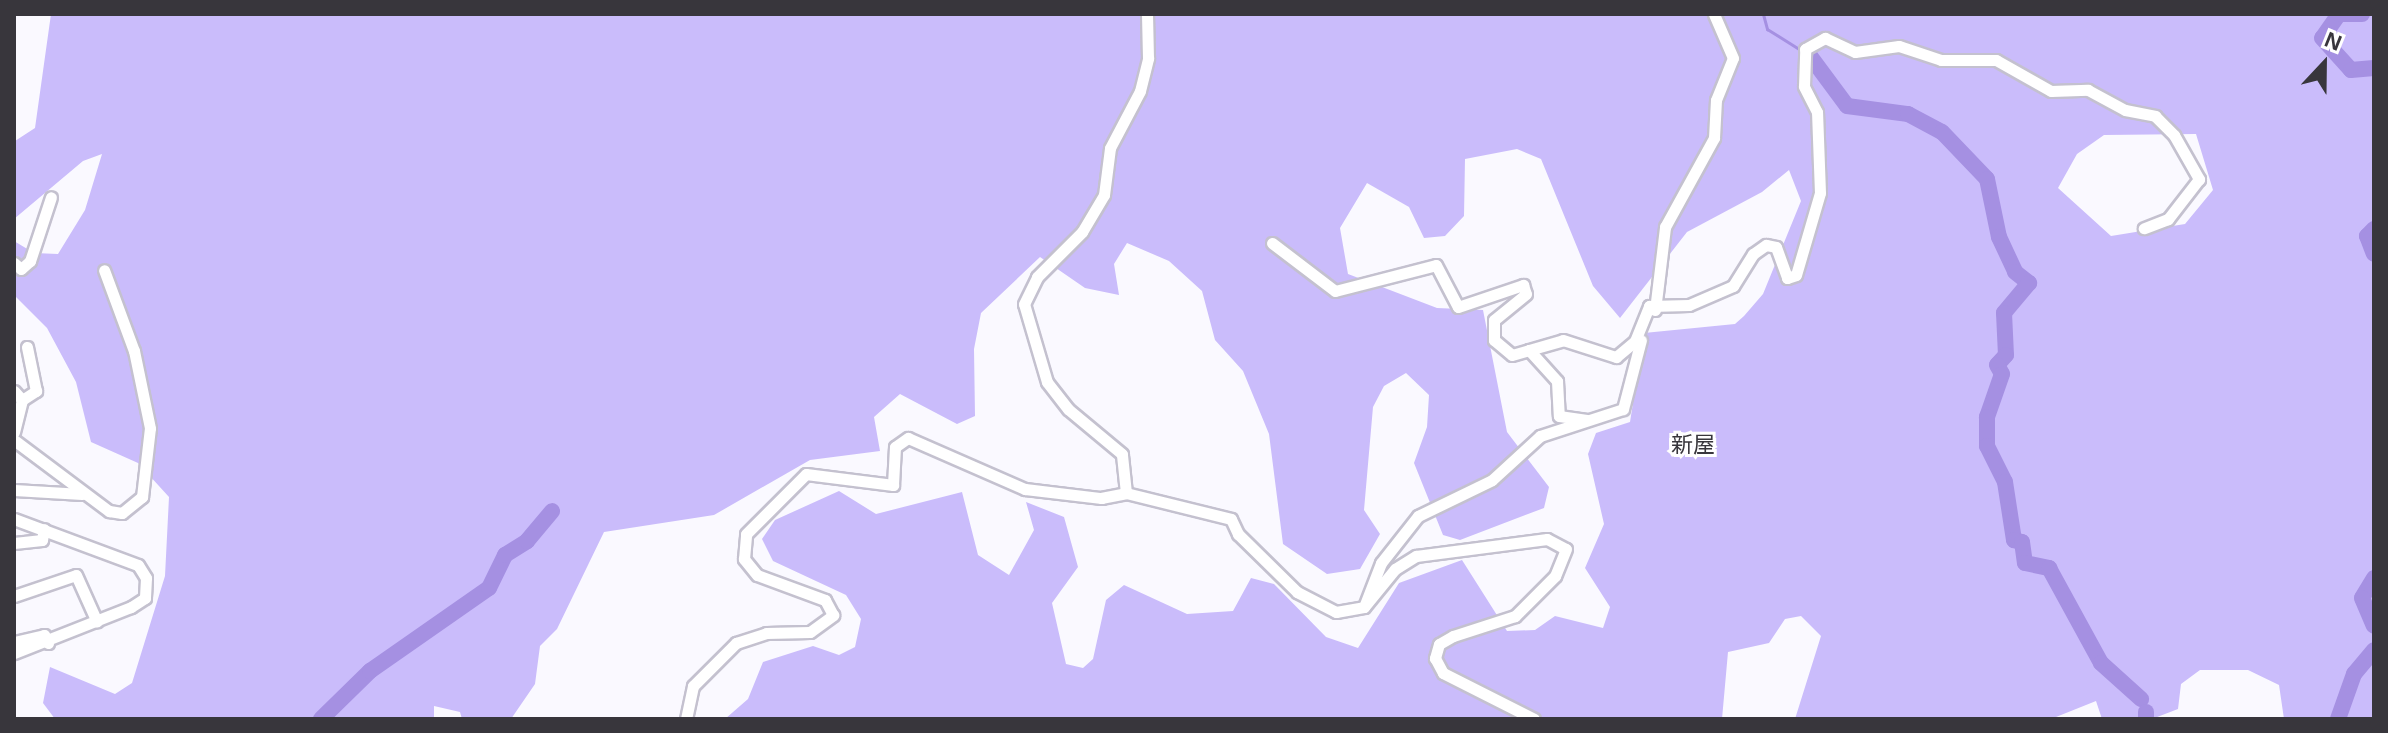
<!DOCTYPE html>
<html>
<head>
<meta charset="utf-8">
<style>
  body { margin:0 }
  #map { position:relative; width:2388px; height:733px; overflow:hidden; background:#faf9ff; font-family:Arial,"Noto Sans JP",sans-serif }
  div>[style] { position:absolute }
  .green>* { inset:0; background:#cabcfb }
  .stream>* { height:3px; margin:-1.5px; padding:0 1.5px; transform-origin:1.5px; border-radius:1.5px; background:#a590e2 }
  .river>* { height:16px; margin:-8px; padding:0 8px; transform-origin:8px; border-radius:8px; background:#a590e2 }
  .roads { filter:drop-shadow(2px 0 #c4c1cf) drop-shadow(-2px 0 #c4c1cf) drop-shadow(0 2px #c4c1cf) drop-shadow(0 -2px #c4c1cf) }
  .minor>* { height:11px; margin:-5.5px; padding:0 5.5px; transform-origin:5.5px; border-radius:5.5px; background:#fff }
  span { translate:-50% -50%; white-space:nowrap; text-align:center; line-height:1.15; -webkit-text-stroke:6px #fff; paint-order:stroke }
  .neighbourhood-label { font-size:22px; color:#38363c }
  .frame { position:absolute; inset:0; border:16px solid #38363c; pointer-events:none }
  .north { position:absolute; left:2284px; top:24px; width:80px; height:80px; -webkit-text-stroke:6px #fff; paint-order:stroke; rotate:22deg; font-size:22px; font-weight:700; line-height:32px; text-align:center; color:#38363c }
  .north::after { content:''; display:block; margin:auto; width:28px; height:36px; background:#38363c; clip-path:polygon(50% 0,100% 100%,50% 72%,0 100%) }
</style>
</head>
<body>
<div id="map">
  <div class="green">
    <div style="clip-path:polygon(evenodd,51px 14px,2374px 14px,2374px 719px,2284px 719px,2279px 685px,2248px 670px,2200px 670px,2181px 684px,2178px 709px,2152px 719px,2102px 719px,2096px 701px,2051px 719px,1795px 719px,1821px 636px,1801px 616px,1785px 619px,1769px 643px,1728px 652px,1722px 719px,725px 719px,748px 699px,763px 662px,813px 646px,839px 655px,855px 647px,861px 619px,846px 595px,773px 561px,762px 539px,775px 520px,839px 491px,876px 514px,962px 492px,978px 555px,1009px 575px,1034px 530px,1026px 502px,1064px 517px,1078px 567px,1052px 603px,1066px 664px,1083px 668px,1093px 659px,1106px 600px,1124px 585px,1187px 614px,1233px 611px,1251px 578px,1274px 584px,1326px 637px,1358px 648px,1399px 583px,1462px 560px,1507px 631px,1535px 630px,1555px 616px,1603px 628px,1610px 607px,1585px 568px,1604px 524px,1588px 454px,1596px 433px,1630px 422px,1644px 333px,1735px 324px,1744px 316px,1763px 294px,1801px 201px,1789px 170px,1762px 192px,1687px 232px,1620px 318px,1593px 286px,1541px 159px,1517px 149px,1465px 159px,1464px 216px,1445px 236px,1424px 238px,1409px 207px,1367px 183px,1340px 228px,1348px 274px,1437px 308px,1483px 310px,1507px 432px,1549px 487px,1544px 508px,1460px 540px,1443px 535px,1414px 463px,1427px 427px,1429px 395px,1406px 373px,1384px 386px,1373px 407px,1364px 510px,1380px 534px,1360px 569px,1327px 574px,1283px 544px,1269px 434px,1243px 371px,1215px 340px,1202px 291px,1169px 261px,1127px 243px,1114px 264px,1119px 295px,1085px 288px,1040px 257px,981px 313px,974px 349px,975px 416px,957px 424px,900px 394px,874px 417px,880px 451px,810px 460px,714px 515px,604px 532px,557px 629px,540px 646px,535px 684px,511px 719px,462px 719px,460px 712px,434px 706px,434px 719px,55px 719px,43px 703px,50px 667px,115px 694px,132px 683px,165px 576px,169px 497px,138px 463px,91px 442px,76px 382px,47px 328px,14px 295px,14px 241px,34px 253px,58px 254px,85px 210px,102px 154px,83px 161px,14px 219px,15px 141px,35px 128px,51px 14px,2196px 134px,2213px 190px,2185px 224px,2111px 236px,2058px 188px,2077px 154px,2104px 135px,2196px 134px)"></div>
  </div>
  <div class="stream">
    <div style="left:1763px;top:14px;width:16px;rotate:75deg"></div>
    <div style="left:1767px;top:29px;width:40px;rotate:32deg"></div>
    <div style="left:2342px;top:15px;width:1px;rotate:-45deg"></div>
  </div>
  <div class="river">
    <div style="left:2339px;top:14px;width:29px;rotate:125deg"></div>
    <div style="left:2322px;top:38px;width:43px;rotate:47.8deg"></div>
    <div style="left:2351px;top:70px;width:23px;rotate:-5deg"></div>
    <div style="left:2340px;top:14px;width:22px"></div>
    <div style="left:1810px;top:56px;width:62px;rotate:53.5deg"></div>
    <div style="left:1847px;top:106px;width:62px;rotate:7.5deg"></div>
    <div style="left:1908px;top:114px;width:38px;rotate:28deg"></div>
    <div style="left:1942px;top:132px;width:65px;rotate:46.2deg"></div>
    <div style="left:1987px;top:179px;width:59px;rotate:78.3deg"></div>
    <div style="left:1999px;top:237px;width:38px;rotate:65deg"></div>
    <div style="left:2015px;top:272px;width:18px;rotate:38deg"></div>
    <div style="left:2029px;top:283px;width:39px;rotate:130deg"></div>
    <div style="left:2004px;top:313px;width:42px;rotate:87.3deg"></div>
    <div style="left:2006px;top:355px;width:13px;rotate:132deg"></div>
    <div style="left:1997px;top:365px;width:10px;rotate:61deg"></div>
    <div style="left:2002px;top:374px;width:46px;rotate:109.2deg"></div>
    <div style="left:1987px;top:417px;width:29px;rotate:90deg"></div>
    <div style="left:1987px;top:446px;width:40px;rotate:63.4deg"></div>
    <div style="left:2005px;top:482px;width:59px;rotate:81.2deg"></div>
    <div style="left:2014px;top:540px;width:8px;rotate:14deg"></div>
    <div style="left:2022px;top:542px;width:21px;rotate:82deg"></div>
    <div style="left:2025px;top:563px;width:25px;rotate:12deg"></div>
    <div style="left:2049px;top:568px;width:108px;rotate:61.3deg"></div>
    <div style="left:2101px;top:663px;width:54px;rotate:42deg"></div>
    <div style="left:2374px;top:229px;width:10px;rotate:135deg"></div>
    <div style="left:2367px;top:236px;width:19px;rotate:69deg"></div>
    <div style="left:2374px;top:578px;width:23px;rotate:121deg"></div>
    <div style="left:2362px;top:598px;width:30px;rotate:67deg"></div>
    <div style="left:2146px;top:712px;width:7px;rotate:90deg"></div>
    <div style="left:321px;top:719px;width:69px;rotate:-44.4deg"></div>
    <div style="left:370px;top:671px;width:145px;rotate:-34.9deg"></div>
    <div style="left:489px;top:588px;width:37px;rotate:-64deg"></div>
    <div style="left:505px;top:555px;width:26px;rotate:-32deg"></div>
    <div style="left:527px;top:541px;width:39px;rotate:-50deg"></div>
    <div style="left:2338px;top:719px;width:48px;rotate:-70.4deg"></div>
    <div style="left:2354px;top:674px;width:31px;rotate:-50deg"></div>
  </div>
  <div class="roads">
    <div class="minor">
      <div style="left:1272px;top:243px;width:79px;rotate:37.3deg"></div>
      <div style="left:1335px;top:291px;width:104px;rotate:-14.4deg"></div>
      <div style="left:1436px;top:265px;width:47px;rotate:62.4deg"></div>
      <div style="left:1458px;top:307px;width:69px;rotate:-18.7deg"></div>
      <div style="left:1523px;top:285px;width:9px;rotate:72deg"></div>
      <div style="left:1526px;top:294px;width:41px;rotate:140.9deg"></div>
      <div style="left:1494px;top:320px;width:20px;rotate:90deg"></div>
      <div style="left:1494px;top:340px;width:23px;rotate:40deg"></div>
      <div style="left:1512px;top:355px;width:18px;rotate:-16deg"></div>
      <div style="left:1529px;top:350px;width:42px;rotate:47.9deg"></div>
      <div style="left:1557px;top:381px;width:35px;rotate:87deg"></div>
      <div style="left:1559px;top:416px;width:28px;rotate:8deg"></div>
      <div style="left:14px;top:263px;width:9px;rotate:41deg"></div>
      <div style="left:21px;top:269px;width:12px;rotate:-42deg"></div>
      <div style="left:30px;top:261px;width:67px;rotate:-71.8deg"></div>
      <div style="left:1655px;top:310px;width:84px;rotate:-83.1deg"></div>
      <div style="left:1665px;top:227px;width:102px;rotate:-61.2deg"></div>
      <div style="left:1714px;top:138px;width:38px;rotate:-87deg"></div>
      <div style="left:1716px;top:100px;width:45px;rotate:-68deg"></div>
      <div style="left:1733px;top:58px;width:48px;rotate:-113.4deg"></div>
      <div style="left:1529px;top:350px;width:35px;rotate:-16deg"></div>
      <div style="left:1563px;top:340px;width:56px;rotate:17.8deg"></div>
      <div style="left:1616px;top:357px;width:25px;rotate:-40deg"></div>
      <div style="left:1635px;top:341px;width:38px;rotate:-68deg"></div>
      <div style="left:1649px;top:306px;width:40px;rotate:-1.4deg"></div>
      <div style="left:1689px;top:305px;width:48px;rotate:-23.4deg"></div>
      <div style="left:1733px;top:286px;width:38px;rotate:-58deg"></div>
      <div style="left:1753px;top:254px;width:16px;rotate:-35deg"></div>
      <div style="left:1766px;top:245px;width:10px;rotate:11deg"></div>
      <div style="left:1776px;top:247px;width:33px;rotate:70deg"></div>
      <div style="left:1787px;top:278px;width:9px;rotate:-18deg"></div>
      <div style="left:1796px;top:275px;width:85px;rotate:-73.7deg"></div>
      <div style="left:1820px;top:193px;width:81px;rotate:-92.1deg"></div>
      <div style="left:1817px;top:112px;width:29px;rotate:-117deg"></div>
      <div style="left:1804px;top:86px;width:37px;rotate:-88deg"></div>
      <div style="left:1805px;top:49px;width:23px;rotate:-29deg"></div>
      <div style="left:1825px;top:38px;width:33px;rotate:25deg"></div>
      <div style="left:1855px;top:52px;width:44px;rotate:-7.8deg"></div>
      <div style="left:1899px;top:46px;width:44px;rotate:18.4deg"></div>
      <div style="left:1941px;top:60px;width:55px"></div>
      <div style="left:1996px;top:60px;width:63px;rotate:29.4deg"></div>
      <div style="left:2051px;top:91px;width:37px;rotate:-2deg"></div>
      <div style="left:2088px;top:90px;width:42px;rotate:28.4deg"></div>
      <div style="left:2125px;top:110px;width:31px;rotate:11deg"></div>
      <div style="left:2155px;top:116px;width:27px;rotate:45deg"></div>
      <div style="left:2174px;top:135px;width:51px;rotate:60.4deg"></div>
      <div style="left:2199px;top:179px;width:51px;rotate:127.8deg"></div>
      <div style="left:2168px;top:219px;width:26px;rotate:159deg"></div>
      <div style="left:14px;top:391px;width:12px;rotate:48deg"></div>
      <div style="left:22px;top:400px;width:33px;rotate:104deg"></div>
      <div style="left:22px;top:400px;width:17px;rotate:-33deg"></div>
      <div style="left:36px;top:391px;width:45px;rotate:-101.6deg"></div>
      <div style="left:14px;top:440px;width:119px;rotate:36.8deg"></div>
      <div style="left:109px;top:511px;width:13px;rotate:9deg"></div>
      <div style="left:122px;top:513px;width:26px;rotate:-39deg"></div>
      <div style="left:142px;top:497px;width:69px;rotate:-83.4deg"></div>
      <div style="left:150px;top:428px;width:79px;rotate:-101.7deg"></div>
      <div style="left:134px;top:351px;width:86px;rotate:-110.3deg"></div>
      <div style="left:14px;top:490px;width:68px;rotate:3.4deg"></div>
      <div style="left:1126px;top:493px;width:39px;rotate:-96deg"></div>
      <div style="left:1122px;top:454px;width:70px;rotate:-140.2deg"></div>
      <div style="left:1068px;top:409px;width:34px;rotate:-128deg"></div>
      <div style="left:1047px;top:382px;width:81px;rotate:-106.4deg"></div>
      <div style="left:1024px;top:304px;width:30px;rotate:-64deg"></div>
      <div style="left:1037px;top:277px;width:64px;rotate:-45deg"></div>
      <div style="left:1082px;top:232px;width:43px;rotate:-59.3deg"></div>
      <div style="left:1104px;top:195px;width:47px;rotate:-82.7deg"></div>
      <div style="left:1110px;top:148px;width:64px;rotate:-62.2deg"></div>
      <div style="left:1140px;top:91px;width:34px;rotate:-76deg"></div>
      <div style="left:1148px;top:58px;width:44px;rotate:-91.3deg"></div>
      <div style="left:14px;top:519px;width:132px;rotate:20.4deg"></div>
      <div style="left:138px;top:565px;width:15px;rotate:58deg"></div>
      <div style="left:146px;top:578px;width:20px;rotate:93deg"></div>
      <div style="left:145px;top:598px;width:17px;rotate:147deg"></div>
      <div style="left:131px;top:607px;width:126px;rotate:158.5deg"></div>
      <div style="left:14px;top:543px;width:28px;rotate:-6deg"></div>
      <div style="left:42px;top:540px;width:11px;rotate:-80deg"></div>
      <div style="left:14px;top:596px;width:65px;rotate:-18.7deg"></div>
      <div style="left:76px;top:575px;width:51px;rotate:65.9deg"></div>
      <div style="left:1364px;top:607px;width:47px;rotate:-68.9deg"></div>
      <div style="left:1381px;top:563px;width:60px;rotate:-51.8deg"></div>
      <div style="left:1418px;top:516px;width:82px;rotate:-25.9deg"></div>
      <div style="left:1492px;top:480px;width:65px;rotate:-42.5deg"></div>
      <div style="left:1540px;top:436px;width:87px;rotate:-18deg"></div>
      <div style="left:1623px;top:409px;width:71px;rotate:-75.4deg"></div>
      <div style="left:14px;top:642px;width:31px;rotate:-13deg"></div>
      <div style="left:44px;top:635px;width:9px;rotate:63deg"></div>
      <div style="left:686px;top:719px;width:34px;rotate:-78deg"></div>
      <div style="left:693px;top:686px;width:61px;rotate:-45deg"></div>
      <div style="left:736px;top:643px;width:32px;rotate:-18deg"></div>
      <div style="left:766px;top:633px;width:44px;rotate:-1.3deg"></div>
      <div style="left:810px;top:632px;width:29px;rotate:-36deg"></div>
      <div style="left:833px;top:615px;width:17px;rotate:-118deg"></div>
      <div style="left:825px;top:600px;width:72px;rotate:-159.8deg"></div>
      <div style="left:757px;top:575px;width:21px;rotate:-129deg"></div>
      <div style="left:744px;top:559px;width:25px;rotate:-85deg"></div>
      <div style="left:746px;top:534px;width:85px;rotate:-45deg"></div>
      <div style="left:806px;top:474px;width:88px;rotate:7.2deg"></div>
      <div style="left:893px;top:485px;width:38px;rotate:-87deg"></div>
      <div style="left:895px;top:447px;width:16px;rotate:-35deg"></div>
      <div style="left:908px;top:438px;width:128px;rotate:23.6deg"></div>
      <div style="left:1025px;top:489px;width:77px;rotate:6.8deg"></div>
      <div style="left:1101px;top:498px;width:25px;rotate:-11deg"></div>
      <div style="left:1126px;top:493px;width:108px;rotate:13.9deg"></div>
      <div style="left:1231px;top:519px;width:17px;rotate:65deg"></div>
      <div style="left:1238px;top:534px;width:83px;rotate:44.5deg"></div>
      <div style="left:1297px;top:592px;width:44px;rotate:27.1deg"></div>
      <div style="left:1336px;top:612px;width:28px;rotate:-10deg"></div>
      <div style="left:1364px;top:607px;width:49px;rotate:-50.8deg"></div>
      <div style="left:1395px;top:569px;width:25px;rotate:-32deg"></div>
      <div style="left:1416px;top:556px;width:132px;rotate:-7.4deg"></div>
      <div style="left:1547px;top:539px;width:21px;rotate:28deg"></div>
      <div style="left:1566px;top:549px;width:29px;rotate:112deg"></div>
      <div style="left:1555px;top:576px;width:57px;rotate:135deg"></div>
      <div style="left:1515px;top:616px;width:65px;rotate:162.1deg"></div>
      <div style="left:1453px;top:636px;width:16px;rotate:150deg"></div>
      <div style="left:1439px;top:644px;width:15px;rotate:106deg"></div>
      <div style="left:1435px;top:658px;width:17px;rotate:62deg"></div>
      <div style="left:1443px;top:673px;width:102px;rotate:26.8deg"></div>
    </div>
  </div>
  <div class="neighbourhood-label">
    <span style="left:1693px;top:445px">新屋</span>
  </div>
  <div class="frame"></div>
  <div class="north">N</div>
</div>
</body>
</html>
